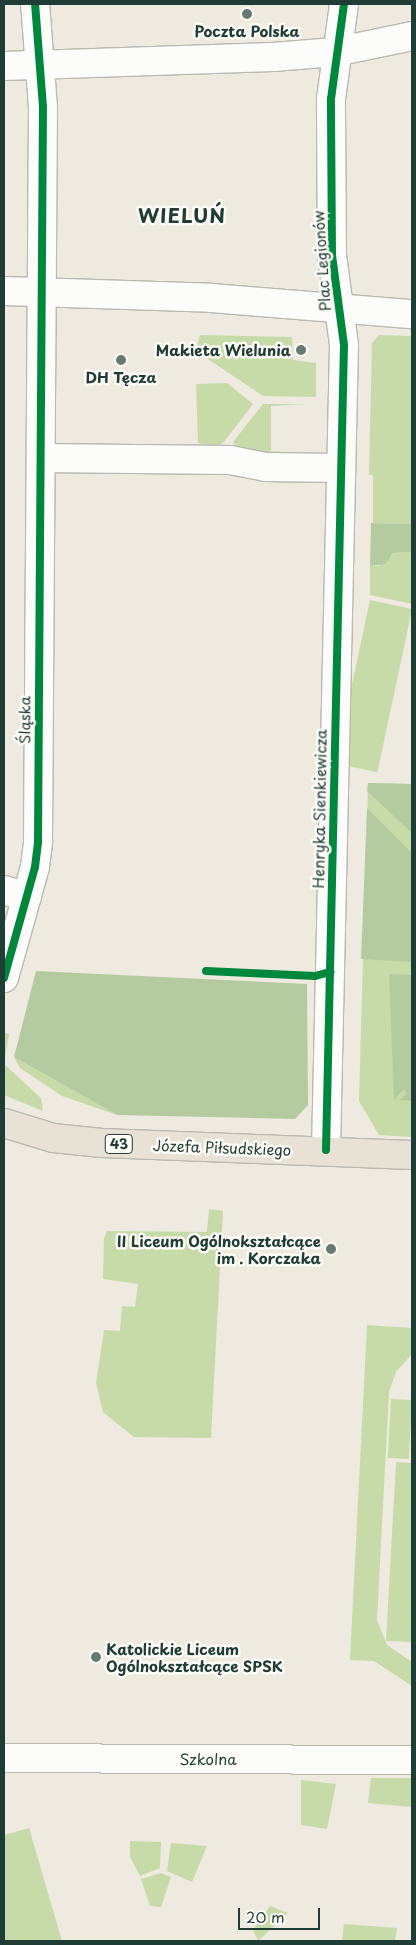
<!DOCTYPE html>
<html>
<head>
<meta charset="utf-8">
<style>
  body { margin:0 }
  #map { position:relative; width:416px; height:1945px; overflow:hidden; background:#eeeadf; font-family:"Playpen Sans",sans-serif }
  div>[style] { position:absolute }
  .green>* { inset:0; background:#c6dba7; transform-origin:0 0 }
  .forest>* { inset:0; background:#b4cb9f }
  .roads { filter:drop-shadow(1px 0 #b9b9b1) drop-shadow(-1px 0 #b9b9b1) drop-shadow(0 1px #b9b9b1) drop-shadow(0 -1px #b9b9b1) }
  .street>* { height:28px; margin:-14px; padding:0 14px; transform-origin:14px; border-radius:14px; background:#fcfcfa }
  .primary>* { height:28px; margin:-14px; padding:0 14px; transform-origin:14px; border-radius:14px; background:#e8e2d6 }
  .cycleway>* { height:8px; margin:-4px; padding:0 4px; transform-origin:4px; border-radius:4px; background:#00873e }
  .dots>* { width:14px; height:14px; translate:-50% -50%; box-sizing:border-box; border:2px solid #fdfcf7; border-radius:50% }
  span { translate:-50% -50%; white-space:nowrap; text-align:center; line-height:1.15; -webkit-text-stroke:5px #fdfcf7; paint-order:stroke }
  .shield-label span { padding:1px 4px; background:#fdfcf7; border:1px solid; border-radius:4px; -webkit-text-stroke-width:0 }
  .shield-label { font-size:14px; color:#1f3d34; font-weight:700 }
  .poi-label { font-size:15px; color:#1f3d34; font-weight:700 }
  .right { translate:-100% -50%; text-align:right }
  .left { translate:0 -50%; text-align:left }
  .street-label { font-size:15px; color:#1f3d34 }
  .district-label { font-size:20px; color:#1f3d34; font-weight:700; letter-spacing:1px }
  .frame { position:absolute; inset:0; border:5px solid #1f3d34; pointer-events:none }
  .scale { position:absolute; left:238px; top:1908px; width:82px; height:22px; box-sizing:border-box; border:2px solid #1f3d34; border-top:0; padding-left:6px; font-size:15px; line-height:18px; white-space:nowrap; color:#1f3d34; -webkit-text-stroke:4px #fdfcf7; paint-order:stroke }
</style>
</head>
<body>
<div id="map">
  <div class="green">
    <div style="clip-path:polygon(200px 335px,292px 337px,293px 360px,316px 363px,316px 397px,263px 396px,196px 351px)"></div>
    <div style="clip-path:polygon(379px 335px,412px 336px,412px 524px,373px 523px,373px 475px,369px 475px,372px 343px)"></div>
    <div style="clip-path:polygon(227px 383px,253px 404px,224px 442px,218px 446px,198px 443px,196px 384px)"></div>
    <div style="clip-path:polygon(263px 404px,306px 404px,271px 406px,271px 451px,288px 452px,288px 455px,237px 449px,233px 442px)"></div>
    <div style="clip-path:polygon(412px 552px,412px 604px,370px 595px,370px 566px,379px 566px,392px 553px)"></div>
    <div style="left:370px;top:600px;width:43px;height:167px;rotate:12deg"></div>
    <div style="clip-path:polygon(368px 783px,412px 784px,412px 1137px,379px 1135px,359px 1101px)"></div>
    <div style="clip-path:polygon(5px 1033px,9px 1034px,4px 1064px,41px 1098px,43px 1111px,4px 1095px)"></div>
    <div style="clip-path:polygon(14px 1057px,117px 1115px,62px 1096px,20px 1068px)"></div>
    <div style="clip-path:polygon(209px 1209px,223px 1211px,211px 1438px,134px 1437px,103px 1412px,96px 1383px,104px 1330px,120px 1331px,122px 1306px,135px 1307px,138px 1284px,103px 1279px,104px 1238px,107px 1231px,207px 1232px)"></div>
    <div style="clip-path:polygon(367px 1325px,412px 1328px,412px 1354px,396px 1372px,389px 1392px,377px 1620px,387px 1645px,412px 1662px,412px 1686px,374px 1661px,350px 1660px)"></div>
    <div style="left:391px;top:1399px;width:21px;height:59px;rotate:3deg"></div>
    <div style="clip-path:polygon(396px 1462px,412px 1463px,412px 1642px,386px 1641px)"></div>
    <div style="clip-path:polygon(371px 1778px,412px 1778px,412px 1807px,368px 1803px)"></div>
    <div style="clip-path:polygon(301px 1780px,336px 1784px,327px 1829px,301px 1825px)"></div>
    <div style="clip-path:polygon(29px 1828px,62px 1941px,4px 1941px,4px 1835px)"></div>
    <div style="clip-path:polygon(130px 1841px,161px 1842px,160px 1868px,140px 1876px,130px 1857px)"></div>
    <div style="clip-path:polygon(171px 1843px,207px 1846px,192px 1882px,167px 1871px)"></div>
    <div style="clip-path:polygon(161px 1873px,171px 1877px,161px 1907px,150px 1906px,141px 1879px)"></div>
    <div style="clip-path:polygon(270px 1906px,288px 1913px,258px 1941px,253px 1930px)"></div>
    <div style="clip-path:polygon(344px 1924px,397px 1928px,395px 1941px,342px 1941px)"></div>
  </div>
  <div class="forest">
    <div style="clip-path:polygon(371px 523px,412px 524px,412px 552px,392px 553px,386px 564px,370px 566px)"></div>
    <div style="clip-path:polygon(368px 783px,412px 784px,412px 833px,367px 791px)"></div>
    <div style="clip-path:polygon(367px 808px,412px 853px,412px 962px,361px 959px)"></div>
    <div style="clip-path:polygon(36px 971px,307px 984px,308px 1105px,295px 1119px,117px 1115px,14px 1057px)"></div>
    <div style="clip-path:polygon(389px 974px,412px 975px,412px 1101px,400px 1100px,407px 1093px,404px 1089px,394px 1100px)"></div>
  </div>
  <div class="roads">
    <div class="street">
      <div style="left:4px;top:66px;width:269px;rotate:-1.9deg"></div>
      <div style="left:273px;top:57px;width:62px;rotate:-4.6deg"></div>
      <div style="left:335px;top:52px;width:79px;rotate:-11.7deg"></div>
      <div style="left:4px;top:291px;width:207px;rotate:1.9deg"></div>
      <div style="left:211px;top:298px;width:202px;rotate:4.6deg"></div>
      <div style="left:41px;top:458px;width:189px;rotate:0.6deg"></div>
      <div style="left:230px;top:460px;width:36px;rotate:11deg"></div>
      <div style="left:265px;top:467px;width:76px;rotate:0.8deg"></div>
      <div style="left:4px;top:890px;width:24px;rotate:17deg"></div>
      <div style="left:4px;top:978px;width:115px;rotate:-74.4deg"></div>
      <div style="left:35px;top:867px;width:26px;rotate:-83deg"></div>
      <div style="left:38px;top:841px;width:734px;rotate:-89.61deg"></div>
      <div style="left:43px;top:107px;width:103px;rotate:-94.4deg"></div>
      <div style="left:326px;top:1150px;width:805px;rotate:-88.72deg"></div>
      <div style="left:344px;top:345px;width:91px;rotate:-97.6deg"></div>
      <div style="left:332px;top:255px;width:156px;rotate:-90.4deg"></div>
      <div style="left:331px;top:99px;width:96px;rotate:-82.2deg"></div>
      <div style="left:4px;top:1758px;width:408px;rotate:0.3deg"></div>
    </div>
    <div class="primary">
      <div style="left:4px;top:1123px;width:51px;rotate:17deg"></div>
      <div style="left:53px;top:1138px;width:49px;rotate:5.8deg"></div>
      <div style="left:102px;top:1143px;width:310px;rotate:2.2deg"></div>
    </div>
  </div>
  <div class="cycleway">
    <div style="left:206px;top:971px;width:109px;rotate:2.6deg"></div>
    <div style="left:315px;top:976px;width:16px;rotate:-15deg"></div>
    <div style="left:4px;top:978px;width:115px;rotate:-74.4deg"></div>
    <div style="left:35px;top:867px;width:26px;rotate:-83deg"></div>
    <div style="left:38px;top:841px;width:734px;rotate:-89.61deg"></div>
    <div style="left:43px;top:107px;width:103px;rotate:-94.4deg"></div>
    <div style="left:326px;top:1150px;width:805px;rotate:-88.72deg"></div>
    <div style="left:344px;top:345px;width:91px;rotate:-97.6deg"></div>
    <div style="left:332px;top:255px;width:156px;rotate:-90.4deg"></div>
    <div style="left:331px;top:99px;width:96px;rotate:-82.2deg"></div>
  </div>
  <div class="dots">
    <div style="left:247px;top:14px;background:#677a70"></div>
    <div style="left:301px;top:350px;background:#677a70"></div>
    <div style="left:121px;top:360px;background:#677a70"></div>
    <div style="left:331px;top:1249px;background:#677a70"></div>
    <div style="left:96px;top:1657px;background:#677a70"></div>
  </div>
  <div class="shield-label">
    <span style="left:119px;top:1144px">43</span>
  </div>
  <div class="poi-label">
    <span style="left:247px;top:31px">Poczta Polska</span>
    <span class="right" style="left:291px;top:350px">Makieta Wielunia</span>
    <span style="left:121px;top:377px">DH Tęcza</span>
    <span class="right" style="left:321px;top:1249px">II Liceum Ogólnokształcące<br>im . Korczaka</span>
    <span class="left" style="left:106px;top:1657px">Katolickie Liceum<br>Ogólnokształcące SPSK</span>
  </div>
  <div class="street-label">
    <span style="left:321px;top:261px;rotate:-94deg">Plac Legionów</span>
    <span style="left:24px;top:720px;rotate:-90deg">Śląska</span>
    <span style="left:319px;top:809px;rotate:-89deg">Henryka Sienkiewicza</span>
    <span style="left:222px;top:1147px;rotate:2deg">Józefa Piłsudskiego</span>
    <span style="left:208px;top:1759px">Szkolna</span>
  </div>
  <div class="district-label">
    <span style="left:182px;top:215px">WIELUŃ</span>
  </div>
  <div class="frame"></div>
  <div class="scale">20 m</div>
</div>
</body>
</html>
